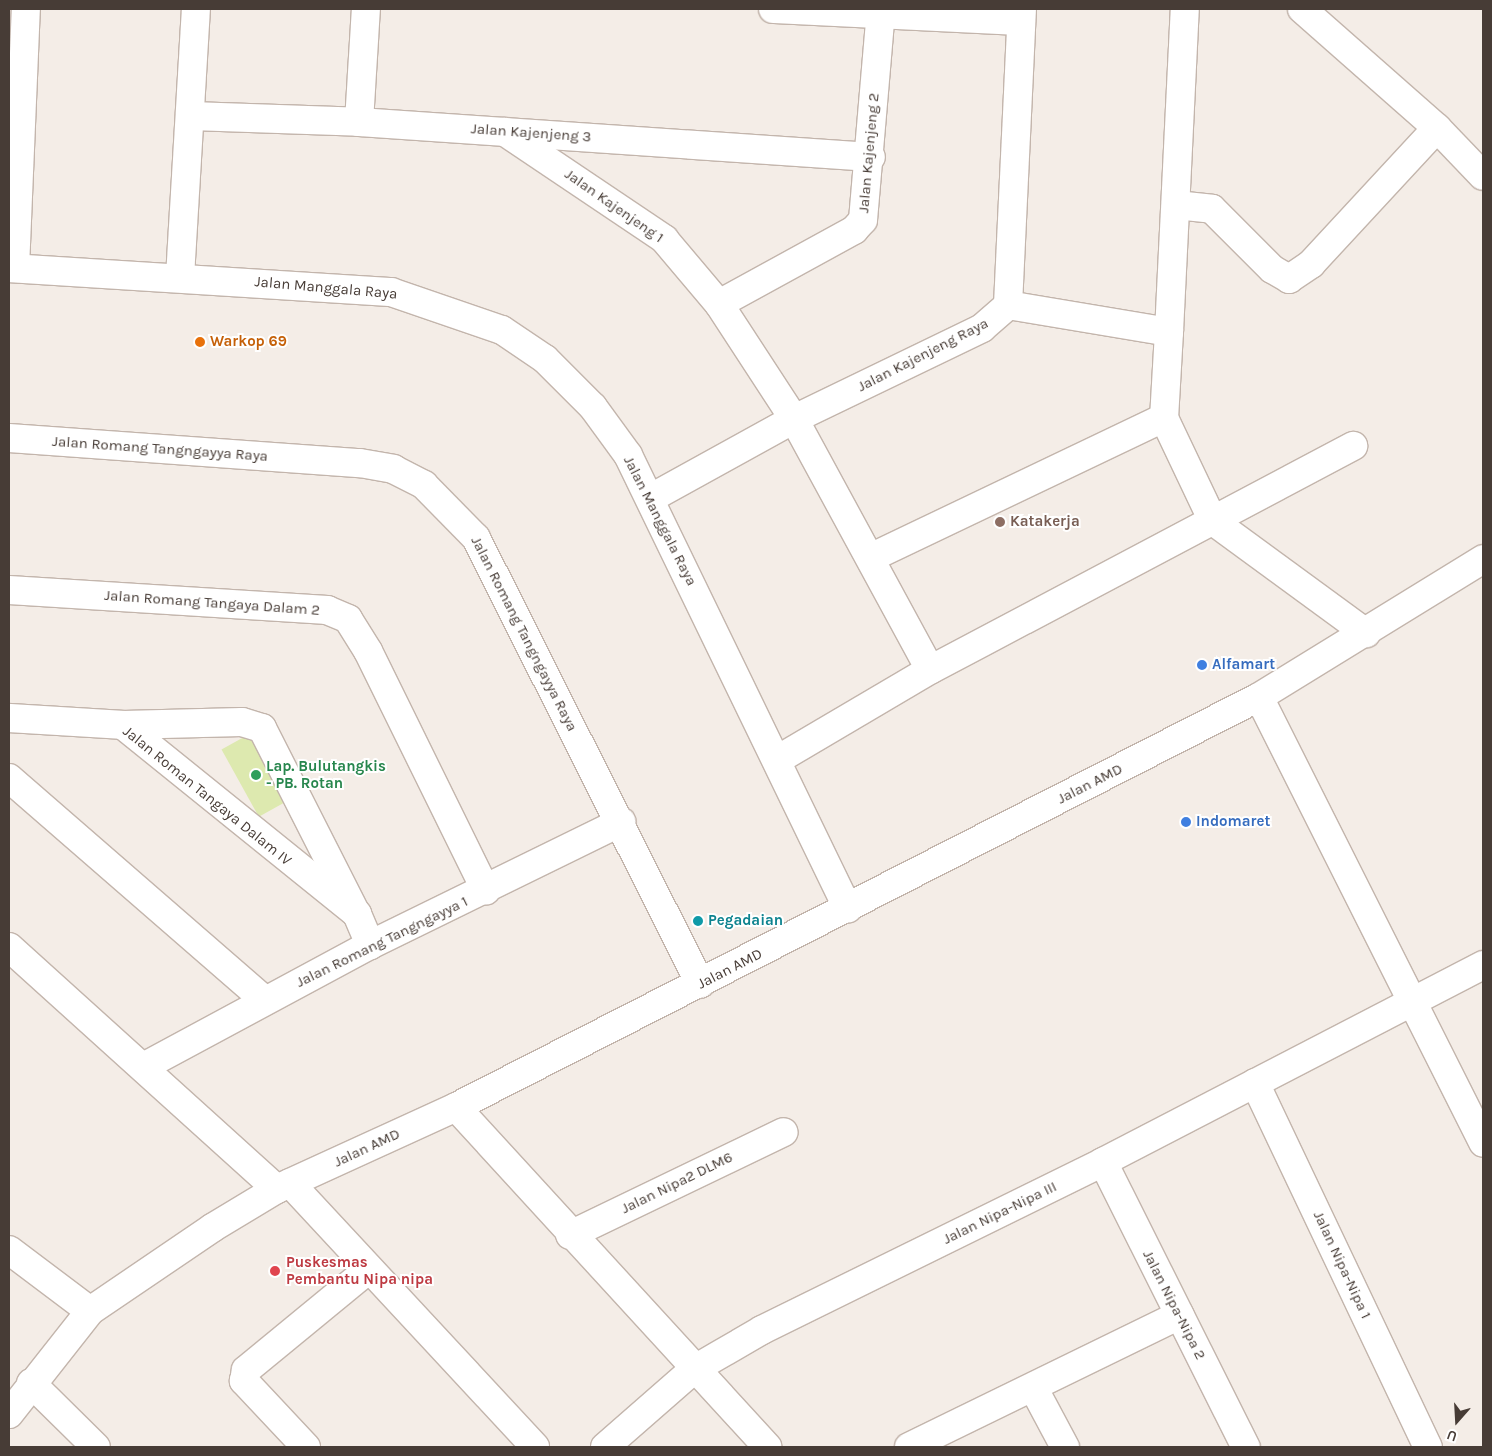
<!DOCTYPE html>
<html>
<head>
<meta charset="utf-8">
<style>
  body { margin:0 }
  #map { position:relative; width:1492px; height:1456px; overflow:hidden; background:#f4ede7; font-family:Karla,sans-serif }
  div>[style] { position:absolute }
  .green>* { inset:0; background:#dde9af; transform-origin:0 0 }
  .roads { filter:drop-shadow(1px 0 #c3b5ac) drop-shadow(-1px 0 #c3b5ac) drop-shadow(0 1px #c3b5ac) drop-shadow(0 -1px #c3b5ac) }
  .minor>* { height:28px; margin:-14px; padding:0 14px; transform-origin:14px; border-radius:14px; background:#fff }
  .dots>* { width:14px; height:14px; translate:-50% -50%; box-sizing:border-box; border:2px solid #fff; border-radius:50% }
  span { translate:-50% -50%; white-space:nowrap; text-align:center; line-height:1.15; -webkit-text-stroke:4px #fff; paint-order:stroke }
  .street-label { font-size:15px; color:#473c36 }
  .food-label { font-size:15px; color:#c56008; font-weight:700 }
  .left { translate:0 -50%; text-align:left }
  .education-label { font-size:15px; color:#785e54; font-weight:700 }
  .shop-label { font-size:15px; color:#366cbe; font-weight:700 }
  .leisure-label { font-size:15px; color:#27864d; font-weight:700 }
  .culture-label { font-size:15px; color:#0d838f; font-weight:700 }
  .health-label { font-size:15px; color:#be3a42; font-weight:700 }
  .frame { position:absolute; inset:0; border:10px solid #473c36; pointer-events:none }
  .north { position:absolute; left:1432px; top:1396px; width:50px; height:50px; -webkit-text-stroke:4px #fff; paint-order:stroke; rotate:199deg; font-size:14px; font-weight:700; line-height:20px; text-align:center; color:#473c36 }
  .north::after { content:''; display:block; margin:auto; width:18px; height:22px; background:#473c36; clip-path:polygon(50% 0,100% 100%,50% 72%,0 100%) }
</style>
</head>
<body>
<div id="map">
  <div class="green">
    <div style="left:253px;top:732px;width:77px;height:36px;rotate:61deg"></div>
  </div>
  <div class="roads">
    <div class="minor">
      <div style="left:773px;top:9px;width:248px;rotate:2.8deg"></div>
      <div style="left:1302px;top:9px;width:180px;rotate:41.4deg"></div>
      <div style="left:1437px;top:128px;width:66px;rotate:46.2deg"></div>
      <div style="left:191px;top:116px;width:168px;rotate:2deg"></div>
      <div style="left:359px;top:122px;width:513px;rotate:3.91deg"></div>
      <div style="left:359px;top:122px;width:113px;rotate:-86.5deg"></div>
      <div style="left:505px;top:132px;width:192px;rotate:33.9deg"></div>
      <div style="left:664px;top:239px;width:85px;rotate:49.8deg"></div>
      <div style="left:719px;top:304px;width:137px;rotate:56.9deg"></div>
      <div style="left:794px;top:419px;width:285px;rotate:61.5deg"></div>
      <div style="left:930px;top:670px;width:479px;rotate:-27.9deg"></div>
      <div style="left:1176px;top:205px;width:36px;rotate:6deg"></div>
      <div style="left:1212px;top:209px;width:85px;rotate:45deg"></div>
      <div style="left:1272px;top:269px;width:20px;rotate:30deg"></div>
      <div style="left:1289px;top:279px;width:27px;rotate:-34deg"></div>
      <div style="left:1311px;top:264px;width:185px;rotate:-47.2deg"></div>
      <div style="left:9px;top:268px;width:383px;rotate:3.6deg"></div>
      <div style="left:391px;top:292px;width:117px;rotate:18.9deg"></div>
      <div style="left:502px;top:330px;width:52px;rotate:34deg"></div>
      <div style="left:545px;top:359px;width:68px;rotate:45deg"></div>
      <div style="left:593px;top:407px;width:59px;rotate:53.9deg"></div>
      <div style="left:628px;top:455px;width:504px;rotate:64.15deg"></div>
      <div style="left:15px;top:268px;width:259px;rotate:-87.6deg"></div>
      <div style="left:180px;top:277px;width:268px;rotate:-86.6deg"></div>
      <div style="left:719px;top:304px;width:154px;rotate:-28.7deg"></div>
      <div style="left:854px;top:230px;width:13px;rotate:-48deg"></div>
      <div style="left:863px;top:220px;width:212px;rotate:-85.1deg"></div>
      <div style="left:1008px;top:305px;width:163px;rotate:9.5deg"></div>
      <div style="left:1169px;top:332px;width:86px;rotate:93.3deg"></div>
      <div style="left:1164px;top:418px;width:114px;rotate:64.6deg"></div>
      <div style="left:1213px;top:521px;width:190px;rotate:36.2deg"></div>
      <div style="left:1169px;top:332px;width:323px;rotate:-87.2deg"></div>
      <div style="left:9px;top:438px;width:352px;rotate:4.1deg"></div>
      <div style="left:360px;top:463px;width:34px;rotate:10deg"></div>
      <div style="left:393px;top:469px;width:35px;rotate:27deg"></div>
      <div style="left:424px;top:485px;width:74px;rotate:45.5deg"></div>
      <div style="left:476px;top:538px;width:499px;rotate:63.3deg"></div>
      <div style="left:651px;top:498px;width:163px;rotate:-28.9deg"></div>
      <div style="left:794px;top:419px;width:209px;rotate:-25.8deg"></div>
      <div style="left:982px;top:328px;width:35px;rotate:-41deg"></div>
      <div style="left:1008px;top:305px;width:296px;rotate:-87.3deg"></div>
      <div style="left:872px;top:557px;width:323px;rotate:-25.5deg"></div>
      <div style="left:9px;top:590px;width:319px;rotate:3.6deg"></div>
      <div style="left:327px;top:610px;width:23px;rotate:23deg"></div>
      <div style="left:348px;top:619px;width:38px;rotate:58deg"></div>
      <div style="left:368px;top:651px;width:267px;rotate:63.8deg"></div>
      <div style="left:1259px;top:697px;width:499px;rotate:63.3deg"></div>
      <div style="left:9px;top:718px;width:114px;rotate:3.5deg"></div>
      <div style="left:123px;top:725px;width:301px;rotate:38.9deg"></div>
      <div style="left:357px;top:914px;width:34px;rotate:67deg"></div>
      <div style="left:123px;top:725px;width:119px;rotate:-1.4deg"></div>
      <div style="left:242px;top:722px;width:21px;rotate:17deg"></div>
      <div style="left:262px;top:728px;width:208px;rotate:63.1deg"></div>
      <div style="left:777px;top:760px;width:178px;rotate:-30.5deg"></div>
      <div style="left:9px;top:778px;width:338px;rotate:41deg"></div>
      <div style="left:9px;top:947px;width:361px;rotate:42.1deg"></div>
      <div style="left:145px;top:1066px;width:255px;rotate:-28.3deg"></div>
      <div style="left:370px;top:945px;width:280px;rotate:-26.1deg"></div>
      <div style="left:1255px;top:1083px;width:403px;rotate:64.6deg"></div>
      <div style="left:456px;top:1107px;width:461px;rotate:47.5deg"></div>
      <div style="left:1103px;top:1162px;width:319px;rotate:63.4deg"></div>
      <div style="left:290px;top:1183px;width:360px;rotate:47.1deg"></div>
      <div style="left:570px;top:1235px;width:237px;rotate:-25.7deg"></div>
      <div style="left:9px;top:1250px;width:101px;rotate:37deg"></div>
      <div style="left:31px;top:1383px;width:91px;rotate:44.6deg"></div>
      <div style="left:1034px;top:1389px;width:66px;rotate:61.9deg"></div>
      <div style="left:9px;top:1414px;width:131px;rotate:-51.8deg"></div>
      <div style="left:90px;top:1311px;width:148px;rotate:-34.2deg"></div>
      <div style="left:212px;top:1228px;width:76px;rotate:-31deg"></div>
      <div style="left:277px;top:1189px;width:197px;rotate:-24.6deg"></div>
      <div style="left:456px;top:1107px;width:902px;rotate:-27.05deg"></div>
      <div style="left:1259px;top:697px;width:263px;rotate:-31.6deg"></div>
      <div style="left:306px;top:1447px;width:91px;rotate:-133.2deg"></div>
      <div style="left:244px;top:1381px;width:11px;rotate:-80deg"></div>
      <div style="left:246px;top:1370px;width:159px;rotate:-39.4deg"></div>
      <div style="left:605px;top:1447px;width:117px;rotate:-41.2deg"></div>
      <div style="left:693px;top:1370px;width:80px;rotate:-30.1deg"></div>
      <div style="left:762px;top:1330px;width:380px;rotate:-26.2deg"></div>
      <div style="left:1103px;top:1162px;width:428px;rotate:-27.4deg"></div>
      <div style="left:909px;top:1447px;width:301px;rotate:-26deg"></div>
    </div>
  </div>
  <div class="dots">
    <div style="left:200px;top:342px;background:#e8710a"></div>
    <div style="left:1000px;top:522px;background:#8d6e63"></div>
    <div style="left:1202px;top:665px;background:#3f7fe0"></div>
    <div style="left:256px;top:775px;background:#2e9e5b"></div>
    <div style="left:1186px;top:822px;background:#3f7fe0"></div>
    <div style="left:698px;top:921px;background:#0f9aa8"></div>
    <div style="left:275px;top:1271px;background:#e0444e"></div>
  </div>
  <div class="street-label">
    <span style="left:531px;top:133px;rotate:4deg">Jalan Kajenjeng 3</span>
    <span style="left:869px;top:153px;rotate:-85deg">Jalan Kajenjeng 2</span>
    <span style="left:614px;top:206px;rotate:35deg">Jalan Kajenjeng 1</span>
    <span style="left:326px;top:288px;rotate:5deg">Jalan Manggala Raya</span>
    <span style="left:923px;top:355px;rotate:-27deg">Jalan Kajenjeng Raya</span>
    <span style="left:160px;top:449px;rotate:4deg">Jalan Romang Tangngayya Raya</span>
    <span style="left:660px;top:521px;rotate:63deg">Jalan Manggala Raya</span>
    <span style="left:212px;top:603px;rotate:4deg">Jalan Romang Tangaya Dalam 2</span>
    <span style="left:524px;top:634px;rotate:63deg">Jalan Romang Tangngayya Raya</span>
    <span style="left:1090px;top:784px;rotate:-27deg">Jalan AMD</span>
    <span style="left:207px;top:796px;rotate:39deg">Jalan Roman Tangaya Dalam IV</span>
    <span style="left:382px;top:942px;rotate:-26deg">Jalan Romang Tangngayya 1</span>
    <span style="left:730px;top:969px;rotate:-27deg">Jalan AMD</span>
    <span style="left:367px;top:1148px;rotate:-25deg">Jalan AMD</span>
    <span style="left:677px;top:1183px;rotate:-26deg">Jalan Nipa2 DLM6</span>
    <span style="left:1000px;top:1213px;rotate:-26deg">Jalan Nipa-Nipa III</span>
    <span style="left:1342px;top:1265px;rotate:65deg">Jalan Nipa-Nipa 1</span>
    <span style="left:1174px;top:1305px;rotate:63deg">Jalan Nipa-Nipa 2</span>
  </div>
  <div class="food-label">
    <span class="left" style="left:210px;top:342px">Warkop 69</span>
  </div>
  <div class="education-label">
    <span class="left" style="left:1010px;top:522px">Katakerja</span>
  </div>
  <div class="shop-label">
    <span class="left" style="left:1212px;top:665px">Alfamart</span>
    <span class="left" style="left:1196px;top:822px">Indomaret</span>
  </div>
  <div class="leisure-label">
    <span class="left" style="left:266px;top:775px">Lap. Bulutangkis<br>- PB. Rotan</span>
  </div>
  <div class="culture-label">
    <span class="left" style="left:708px;top:921px">Pegadaian</span>
  </div>
  <div class="health-label">
    <span class="left" style="left:286px;top:1271px">Puskesmas<br>Pembantu Nipa nipa</span>
  </div>
  <div class="frame"></div>
  <div class="north">U</div>
</div>
</body>
</html>
